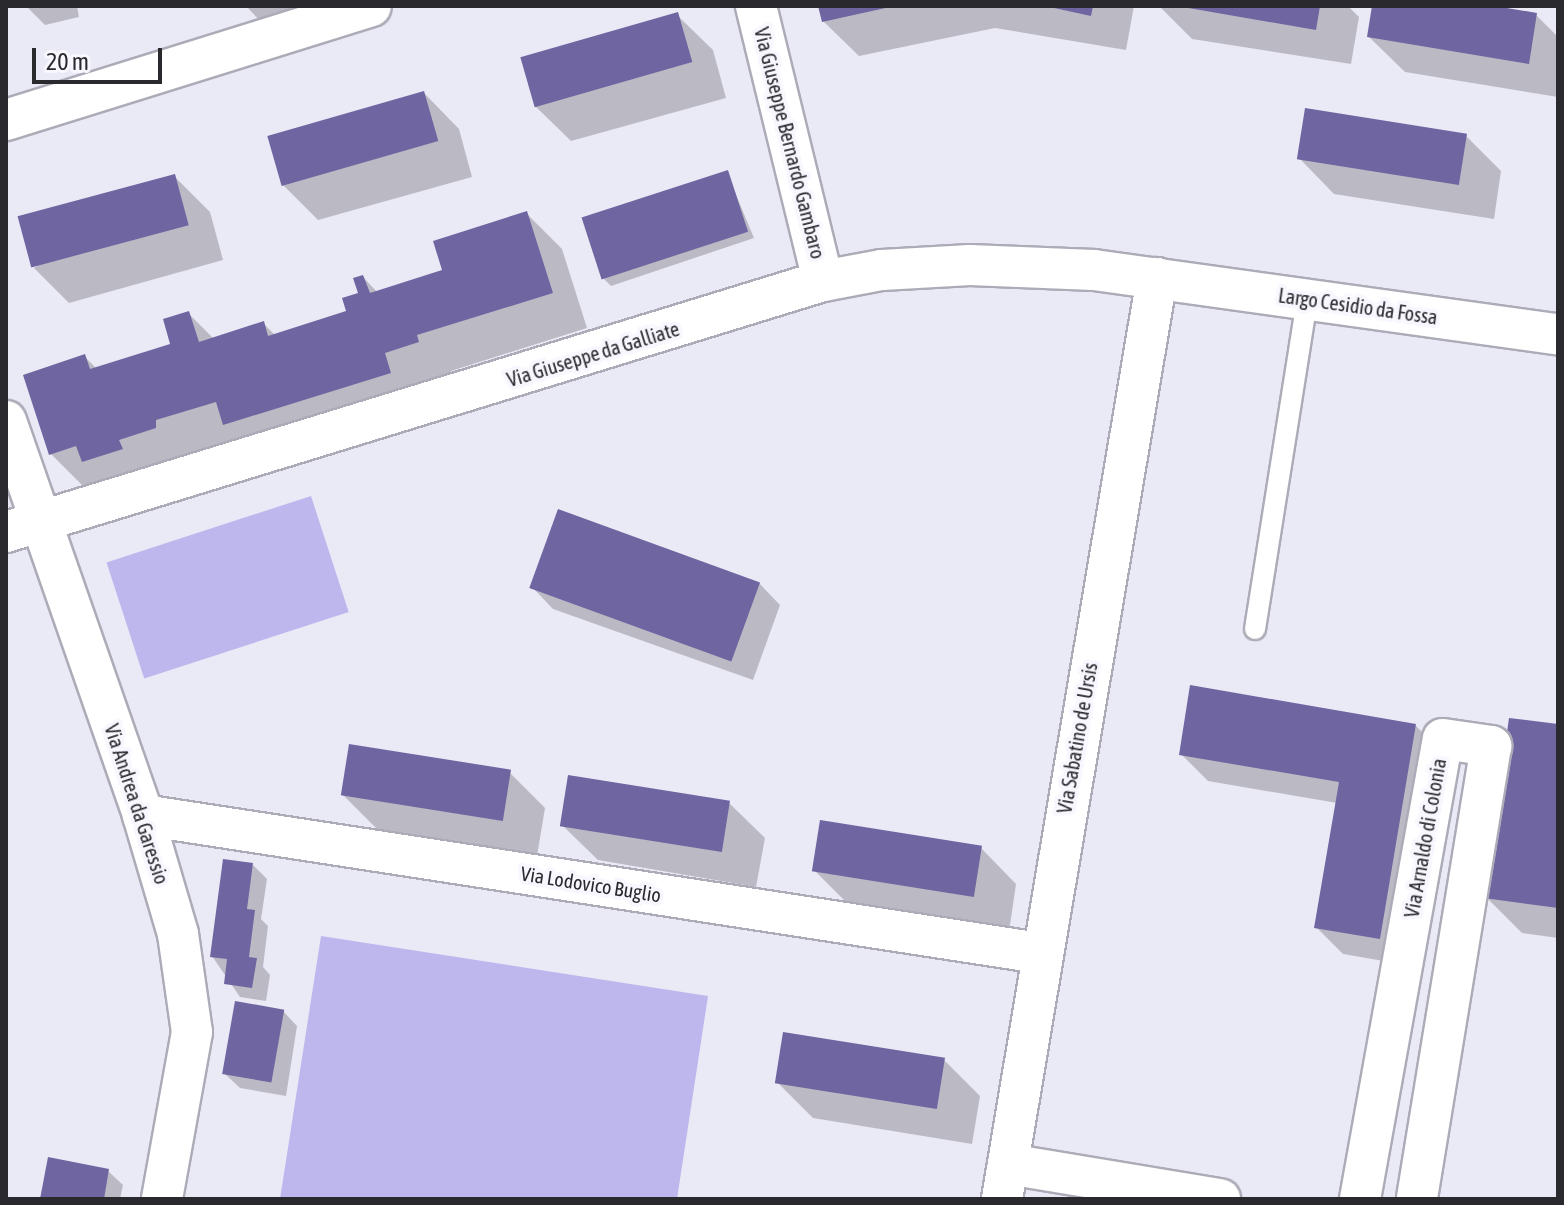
<!DOCTYPE html>
<html>
<head>
<meta charset="utf-8">
<style>
  body { margin:0 }
  #map { position:relative; width:1564px; height:1205px; overflow:hidden; background:#eae9f6; font-family:"Asap Condensed",sans-serif }
  div>[style] { position:absolute }
  .green>* { inset:0; background:#beb7ed; transform-origin:0 0 }
  .shadow>* { inset:0; background:#0003 }
  .building>* { inset:0; background:#6e65a1; transform-origin:0 0 }
  .roads { filter:drop-shadow(2px 0 #acabb7) drop-shadow(-2px 0 #acabb7) drop-shadow(0 2px #acabb7) drop-shadow(0 -2px #acabb7) }
  .service>* { height:20px; margin:-10px; padding:0 10px; transform-origin:10px; border-radius:10px; background:#fff }
  .minor>* { height:40px; margin:-20px; padding:0 20px; transform-origin:20px; border-radius:20px; background:#fff }
  span { translate:-50% -50%; white-space:nowrap; text-align:center; line-height:1.15; -webkit-text-stroke:8px #f8f7ff; paint-order:stroke }
  .street-label { font-size:20px; color:#29292e }
  .frame { position:absolute; inset:0; border:8px solid #29292e; pointer-events:none }
  .scale { position:absolute; left:32px; top:48px; width:130px; height:36px; box-sizing:border-box; border:4px solid #29292e; border-top:0; padding-left:10px; font-size:24px; line-height:28px; white-space:nowrap; color:#29292e; -webkit-text-stroke:6px #f8f7ff; paint-order:stroke }
</style>
</head>
<body>
<div id="map">
  <div class="green">
    <div style="left:311px;top:496px;width:122px;height:215px;rotate:72deg"></div>
    <div style="clip-path:polygon(321px 936px,708px 996px,677px 1199px,280px 1199px)"></div>
  </div>
  <div class="shadow">
    <div style="clip-path:polygon(26px 6px,77px 6px,79px 17px,45px 25px)"></div>
    <div style="clip-path:polygon(246px 6px,341px 6px,266px 27px)"></div>
    <div style="clip-path:polygon(820px 6px,1134px 6px,1126px 50px,995px 28px,859px 56px,823px 21px)"></div>
    <div style="clip-path:polygon(1159px 6px,1348px 6px,1359px 17px,1351px 64px,1192px 39px)"></div>
    <div style="clip-path:polygon(1374px 6px,1482px 6px,1536px 15px,1558px 37px,1558px 97px,1405px 72px,1369px 37px)"></div>
    <div style="clip-path:polygon(677px 15px,713px 50px,726px 98px,571px 141px,535px 106px)"></div>
    <div style="clip-path:polygon(424px 93px,459px 129px,472px 177px,318px 220px,282px 184px)"></div>
    <div style="clip-path:polygon(1466px 136px,1501px 171px,1494px 219px,1334px 194px,1299px 158px)"></div>
    <div style="clip-path:polygon(727px 173px,754px 238px,611px 286px,604px 279px)"></div>
    <div style="clip-path:polygon(175px 177px,210px 212px,223px 260px,69px 303px,34px 268px)"></div>
    <div style="clip-path:polygon(527px 214px,562px 249px,587px 328px,451px 371px,453px 377px,87px 490px,51px 454px,25px 376px,85px 357px,97px 369px,173px 345px,188px 313px,214px 339px,263px 323px,276px 336px,349px 312px,360px 295px,363px 277px,378px 293px,445px 272px)"></div>
    <div style="clip-path:polygon(759px 583px,780px 605px,753px 680px,553px 609px,532px 587px)"></div>
    <div style="clip-path:polygon(1416px 726px,1443px 753px,1407px 965px,1343px 954px,1316px 927px,1337px 803px,1208px 781px,1181px 754px)"></div>
    <div style="clip-path:polygon(1558px 726px,1558px 938px,1522px 933px,1486px 897px)"></div>
    <div style="clip-path:polygon(510px 773px,545px 808px,537px 856px,378px 830px,343px 795px)"></div>
    <div style="clip-path:polygon(729px 803px,765px 838px,756px 887px,598px 860px,562px 825px)"></div>
    <div style="clip-path:polygon(981px 848px,1016px 884px,1009px 932px,850px 906px,814px 870px)"></div>
    <div style="clip-path:polygon(253px 865px,267px 879px,261px 919px,268px 926px,263px 967px,270px 975px,266px 1001px,240px 997px,212px 956px)"></div>
    <div style="clip-path:polygon(283px 1011px,297px 1026px,286px 1096px,240px 1088px,225px 1074px)"></div>
    <div style="clip-path:polygon(944px 1060px,980px 1096px,972px 1144px,813px 1118px,777px 1082px)"></div>
    <div style="clip-path:polygon(108px 1171px,123px 1185px,120px 1199px,42px 1199px)"></div>
  </div>
  <div class="building">
    <div style="clip-path:polygon(818px 6px,890px 6px,890px 7px,822px 22px)"></div>
    <div style="clip-path:polygon(1045px 6px,1093px 6px,1091px 16px)"></div>
    <div style="clip-path:polygon(1177px 6px,1320px 6px,1316px 30px)"></div>
    <div style="clip-path:polygon(1372px 6px,1495px 6px,1537px 13px,1529px 64px,1367px 37px)"></div>
    <div style="left:678px;top:12px;width:52px;height:164px;rotate:74deg"></div>
    <div style="left:424px;top:91px;width:52px;height:163px;rotate:74deg"></div>
    <div style="left:1305px;top:108px;width:164px;height:52px;rotate:9deg"></div>
    <div style="left:728px;top:170px;width:65px;height:154px;rotate:72deg"></div>
    <div style="left:175px;top:174px;width:53px;height:163px;rotate:75deg"></div>
    <div style="clip-path:polygon(527px 211px,553px 293px,417px 335px,419px 342px,385px 353px,391px 373px,223px 425px,216px 402px,156px 420px,156px 428px,119px 440px,123px 449px,82px 462px,76px 446px,49px 455px,23px 375px,85px 354px,90px 369px,170px 344px,163px 319px,189px 311px,199px 342px,264px 321px,268px 336px,346px 311px,342px 298px,358px 293px,353px 278px,363px 275px,370px 293px,442px 270px,433px 241px)"></div>
    <div style="left:558px;top:509px;width:215px;height:84px;rotate:20deg"></div>
    <div style="clip-path:polygon(1190px 685px,1416px 724px,1380px 939px,1314px 928px,1339px 782px,1179px 755px)"></div>
    <div style="clip-path:polygon(1509px 718px,1558px 724px,1558px 908px,1484px 898px)"></div>
    <div style="left:349px;top:744px;width:164px;height:52px;rotate:9deg"></div>
    <div style="left:568px;top:775px;width:164px;height:52px;rotate:9deg"></div>
    <div style="left:820px;top:820px;width:164px;height:52px;rotate:9deg"></div>
    <div style="clip-path:polygon(223px 859px,253px 863px,247px 909px,255px 910px,249px 957px,257px 958px,252px 988px,224px 984px,227px 959px,210px 957px)"></div>
    <div style="left:235px;top:1001px;width:50px;height:74px;rotate:10deg"></div>
    <div style="left:783px;top:1032px;width:164px;height:52px;rotate:9deg"></div>
    <div style="clip-path:polygon(48px 1157px,109px 1169px,104px 1199px,40px 1199px)"></div>
  </div>
  <div class="roads">
    <div class="service">
      <div style="left:1255px;top:629px;width:334px;rotate:-81deg"></div>
    </div>
    <div class="minor">
      <div style="left:756px;top:6px;width:283px;rotate:76.3deg"></div>
      <div style="left:6px;top:120px;width:382px;rotate:-17.3deg"></div>
      <div style="left:6px;top:421px;width:417px;rotate:70.8deg"></div>
      <div style="left:143px;top:815px;width:124px;rotate:73.6deg"></div>
      <div style="left:178px;top:934px;width:99px;rotate:81.9deg"></div>
      <div style="left:192px;top:1032px;width:170px;rotate:100.2deg"></div>
      <div style="left:6px;top:532px;width:855px;rotate:-17.08deg"></div>
      <div style="left:823px;top:281px;width:60px;rotate:-10.6deg"></div>
      <div style="left:882px;top:270px;width:88px;rotate:-3.3deg"></div>
      <div style="left:970px;top:265px;width:124px;rotate:2.3deg"></div>
      <div style="left:1094px;top:270px;width:468px;rotate:7.9deg"></div>
      <div style="left:143px;top:815px;width:908px;rotate:8.75deg"></div>
      <div style="left:1008px;top:1164px;width:215px;rotate:9.4deg"></div>
      <div style="left:1002px;top:1199px;width:934px;rotate:-80.45deg"></div>
      <div style="left:1360px;top:1199px;width:467px;rotate:-79.8deg"></div>
      <div style="left:1443px;top:739px;width:49px;rotate:8.3deg"></div>
      <div style="left:1491px;top:746px;width:459px;rotate:99.3deg"></div>
    </div>
  </div>
  <div class="street-label">
    <span style="left:790px;top:143px;rotate:76deg">Via Giuseppe Bernardo Gambaro</span>
    <span style="left:1358px;top:306px;rotate:8deg">Largo Cesidio da Fossa</span>
    <span style="left:593px;top:354px;rotate:-17deg">Via Giuseppe da Galliate</span>
    <span style="left:1077px;top:738px;rotate:-80deg">Via Sabatino de Ursis</span>
    <span style="left:137px;top:804px;rotate:72deg">Via Andrea da Garessio</span>
    <span style="left:1425px;top:838px;rotate:-80deg">Via Arnaldo di Colonia</span>
    <span style="left:591px;top:884px;rotate:9deg">Via Lodovico Buglio</span>
  </div>
  <div class="frame"></div>
  <div class="scale">20 m</div>
</div>
</body>
</html>
